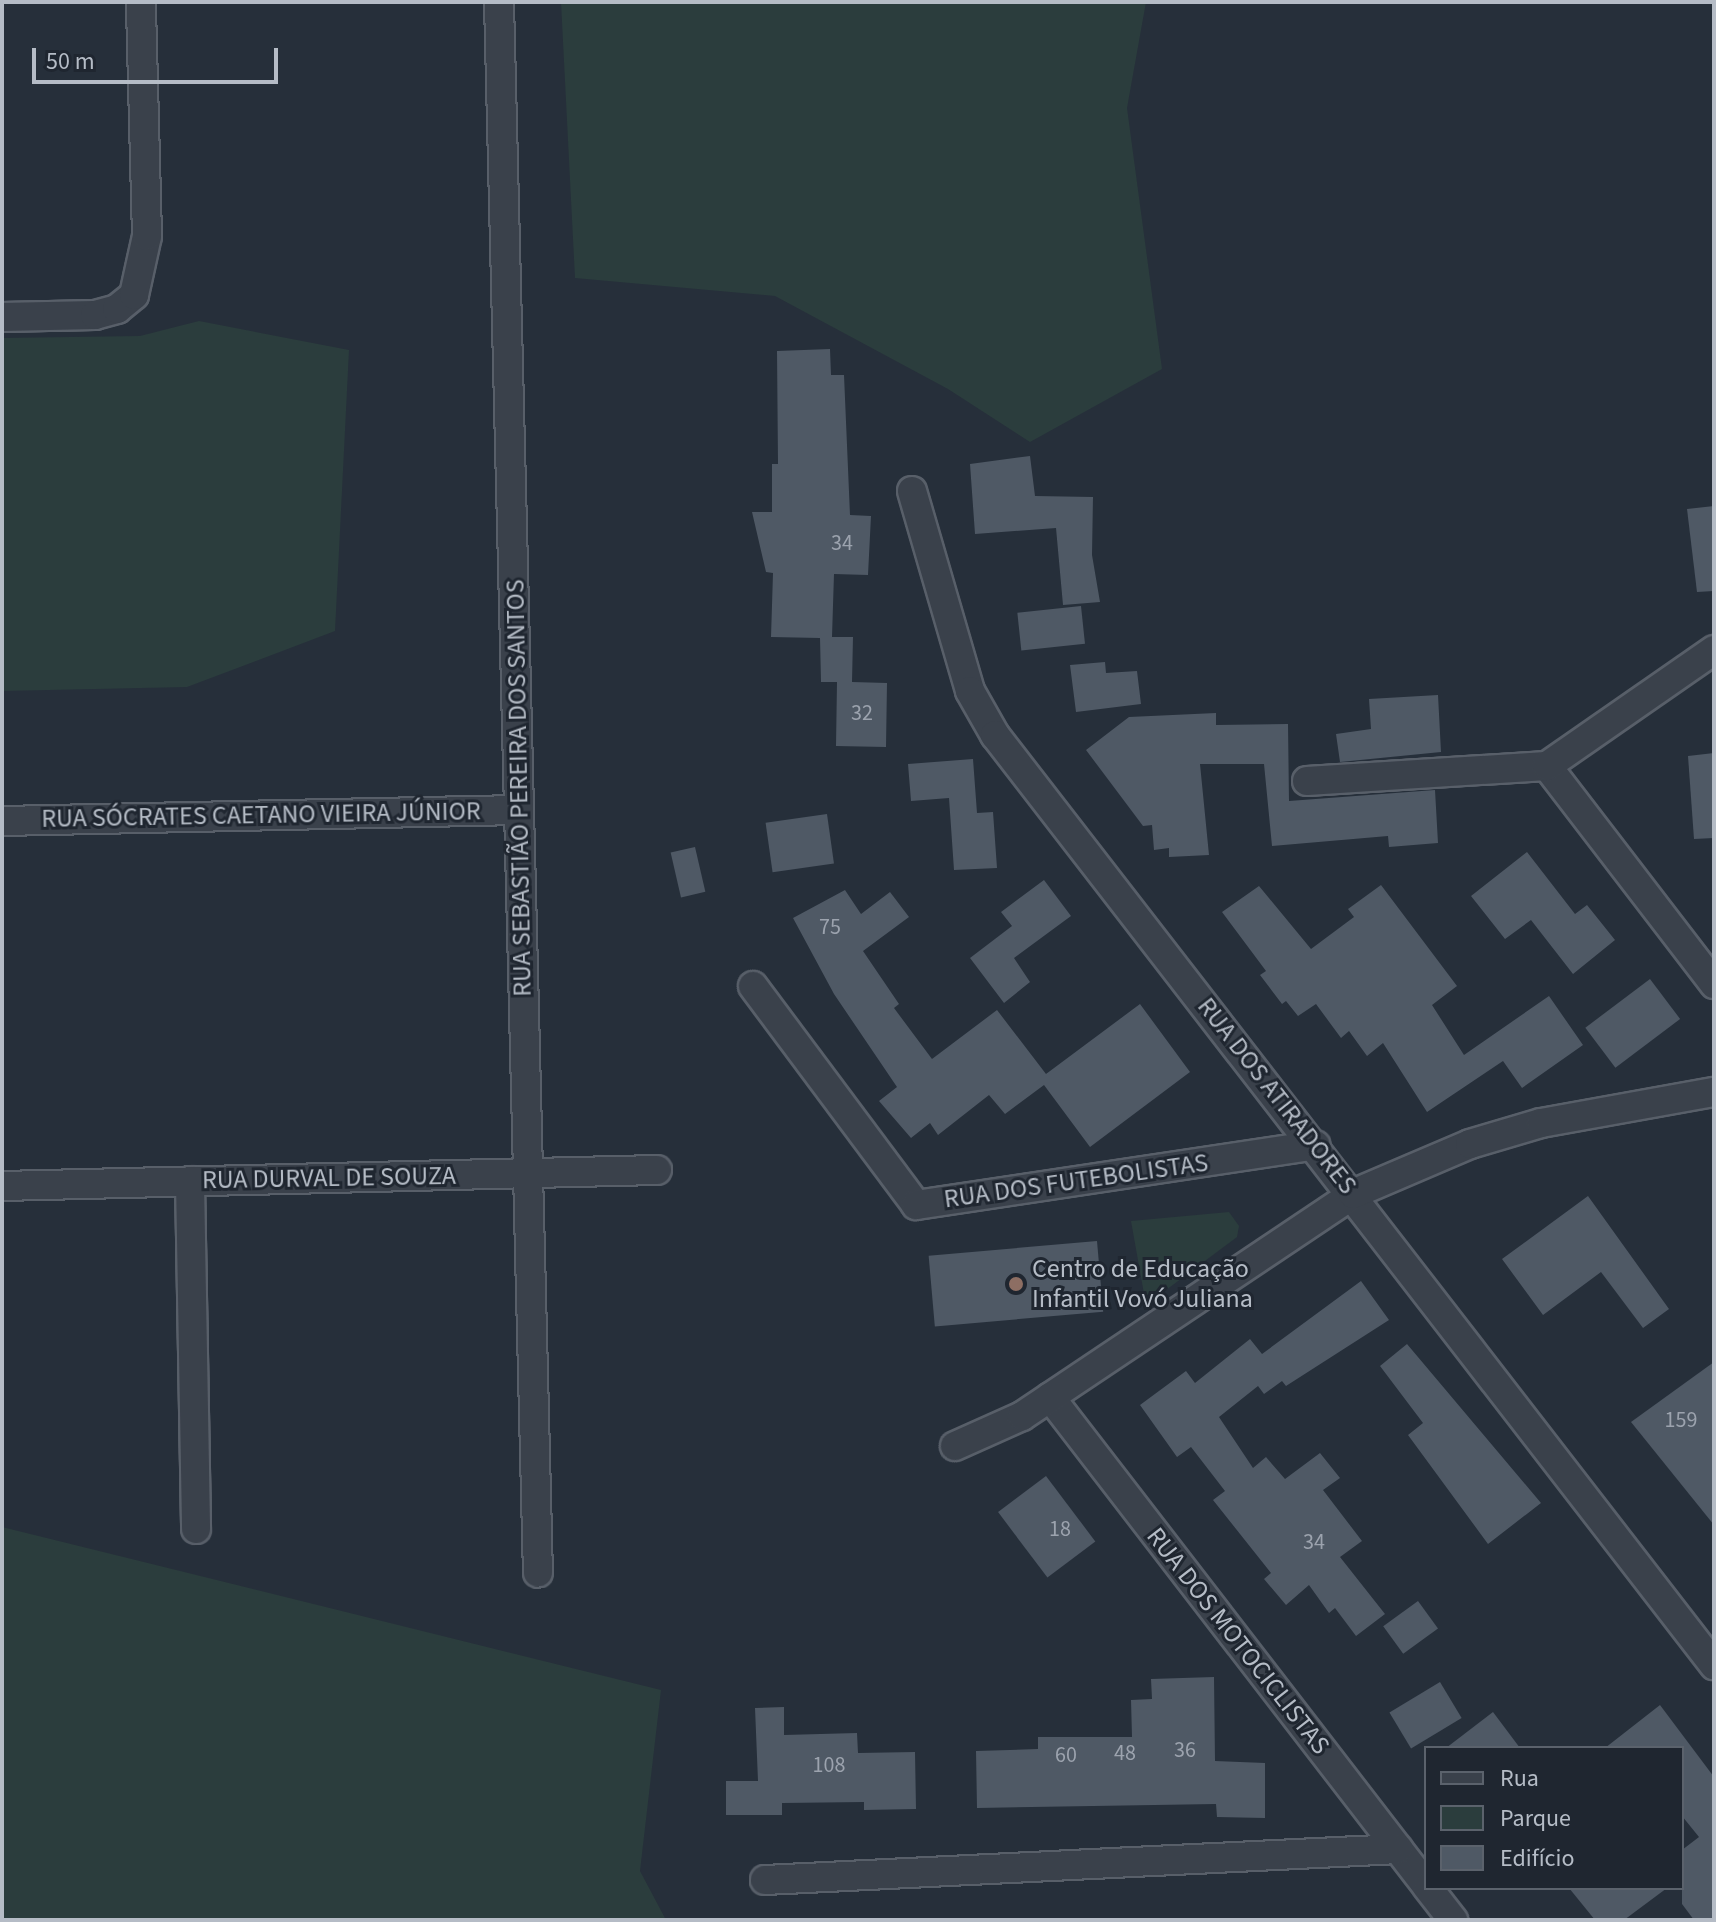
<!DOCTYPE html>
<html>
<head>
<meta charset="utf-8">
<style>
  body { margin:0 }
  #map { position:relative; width:1716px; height:1922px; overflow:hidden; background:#262f3a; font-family:"Source Sans 3",sans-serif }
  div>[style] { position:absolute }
  .green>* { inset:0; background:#2b3d3d }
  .building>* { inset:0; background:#4f5965; transform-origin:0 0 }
  .roads { filter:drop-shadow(2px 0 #585f69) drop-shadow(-2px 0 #585f69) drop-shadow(0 2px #585f69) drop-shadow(0 -2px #585f69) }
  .minor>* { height:28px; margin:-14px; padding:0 14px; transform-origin:14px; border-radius:14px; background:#3a414b }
  .dots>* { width:22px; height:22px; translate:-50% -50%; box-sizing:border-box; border:4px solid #1f2630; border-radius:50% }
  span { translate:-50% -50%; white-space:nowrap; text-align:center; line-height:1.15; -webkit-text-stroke:6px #1f2630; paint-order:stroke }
  .number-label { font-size:22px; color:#9ca3ae }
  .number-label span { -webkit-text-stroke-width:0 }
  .street-label { font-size:26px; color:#b5bcc6 }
  .poi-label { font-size:26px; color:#b5bcc6 }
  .left { translate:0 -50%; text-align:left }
  .frame { position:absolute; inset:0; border:4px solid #b5bcc6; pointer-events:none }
  .legend { position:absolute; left:1424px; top:1746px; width:260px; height:144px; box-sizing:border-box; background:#1f2630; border:2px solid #5b626c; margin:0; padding:10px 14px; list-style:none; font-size:24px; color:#b5bcc6 }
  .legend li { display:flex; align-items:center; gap:16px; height:40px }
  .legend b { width:40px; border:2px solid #5b626c }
  .scale { position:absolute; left:32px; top:48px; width:246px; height:36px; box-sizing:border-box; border:4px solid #b5bcc6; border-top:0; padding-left:10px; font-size:24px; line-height:28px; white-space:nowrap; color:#b5bcc6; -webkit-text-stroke:6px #1f2630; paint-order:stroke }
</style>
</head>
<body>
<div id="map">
  <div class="green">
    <div style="clip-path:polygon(561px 2px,1146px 2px,1127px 108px,1162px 369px,1030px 442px,948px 389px,775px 296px,575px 278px)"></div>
    <div style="clip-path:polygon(199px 321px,349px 350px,335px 631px,187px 687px,2px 691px,2px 338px,140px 336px)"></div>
    <div style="clip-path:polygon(1229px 1212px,1239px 1226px,1237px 1237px,1146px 1305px,1131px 1221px)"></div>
    <div style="clip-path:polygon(2px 1527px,661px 1690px,640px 1871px,666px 1920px,2px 1920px)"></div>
  </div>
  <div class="building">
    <div style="clip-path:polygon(830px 349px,831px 375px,844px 375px,850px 515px,871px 516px,868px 575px,834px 574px,832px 637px,853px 637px,852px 682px,887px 683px,886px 747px,836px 746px,837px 682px,821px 682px,820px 638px,771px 637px,773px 573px,766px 572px,752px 512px,772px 512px,772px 464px,778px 464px,777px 351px)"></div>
    <div style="clip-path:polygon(1030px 456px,1035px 496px,1093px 497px,1092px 555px,1100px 602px,1063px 605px,1056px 528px,975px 534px,970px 464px)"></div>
    <div style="clip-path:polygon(1714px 506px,1714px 591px,1697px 592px,1687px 509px)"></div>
    <div style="left:1081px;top:606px;width:38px;height:64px;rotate:84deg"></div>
    <div style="clip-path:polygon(1105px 662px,1106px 673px,1137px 671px,1141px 704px,1076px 712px,1070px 665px)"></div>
    <div style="clip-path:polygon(1438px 695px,1441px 752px,1340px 762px,1336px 734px,1371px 729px,1369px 699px)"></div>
    <div style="clip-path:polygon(1216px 713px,1216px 725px,1288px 724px,1289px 801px,1435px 790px,1438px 843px,1389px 847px,1388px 836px,1272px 846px,1264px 764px,1200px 764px,1209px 855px,1169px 857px,1169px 848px,1154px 850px,1152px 825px,1143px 826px,1086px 750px,1129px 717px)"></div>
    <div style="clip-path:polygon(1714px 753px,1714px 838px,1694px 839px,1688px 756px)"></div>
    <div style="clip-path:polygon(973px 759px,977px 813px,993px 812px,997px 868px,954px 870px,949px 798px,911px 801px,908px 764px)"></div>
    <div style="left:827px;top:814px;width:50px;height:62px;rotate:82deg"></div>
    <div style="left:695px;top:847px;width:46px;height:25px;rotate:77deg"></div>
    <div style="clip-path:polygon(1527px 852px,1575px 914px,1587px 905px,1615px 940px,1573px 974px,1531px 920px,1505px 939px,1471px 896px)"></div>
    <div style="clip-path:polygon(1044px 880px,1071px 916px,1014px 958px,1030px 982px,1004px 1003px,970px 958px,1012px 926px,1001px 912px)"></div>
    <div style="clip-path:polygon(1381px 885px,1457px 986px,1432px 1005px,1464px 1055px,1549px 996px,1583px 1045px,1522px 1088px,1503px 1061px,1427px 1112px,1383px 1043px,1367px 1056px,1349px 1031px,1341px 1038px,1316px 1004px,1298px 1016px,1286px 1001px,1282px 1004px,1260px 975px,1266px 971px,1222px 912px,1259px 886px,1311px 949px,1354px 917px,1348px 909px)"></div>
    <div style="clip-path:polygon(845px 890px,861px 914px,890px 892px,909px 917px,863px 951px,899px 1004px,894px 1008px,932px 1059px,997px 1010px,1046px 1074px,1140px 1004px,1190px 1072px,1090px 1147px,1044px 1085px,1005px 1114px,989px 1095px,938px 1135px,930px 1123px,911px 1138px,879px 1101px,897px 1087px,834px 994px,793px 918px)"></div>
    <div style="left:1650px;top:979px;width:50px;height:81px;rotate:53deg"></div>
    <div style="clip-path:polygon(1588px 1196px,1669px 1309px,1643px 1328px,1601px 1272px,1543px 1315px,1502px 1259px)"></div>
    <div style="left:1097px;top:1241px;width:71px;height:169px;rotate:85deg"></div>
    <div style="clip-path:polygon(1361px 1281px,1389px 1320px,1286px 1386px,1282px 1381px,1264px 1394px,1258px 1386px,1219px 1417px,1253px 1468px,1266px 1457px,1285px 1479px,1320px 1453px,1340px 1478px,1323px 1490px,1362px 1541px,1340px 1557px,1385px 1614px,1356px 1636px,1335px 1608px,1329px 1613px,1309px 1585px,1286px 1605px,1264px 1579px,1271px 1573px,1213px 1500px,1225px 1491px,1191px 1447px,1177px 1457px,1140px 1405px,1186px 1371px,1195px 1383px,1250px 1339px,1262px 1354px)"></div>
    <div style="clip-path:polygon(1407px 1344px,1541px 1503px,1488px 1544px,1408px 1435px,1423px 1423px,1380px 1366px)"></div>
    <div style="clip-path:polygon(1714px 1362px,1714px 1525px,1631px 1422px)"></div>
    <div style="left:1046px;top:1476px;width:82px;height:60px;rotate:53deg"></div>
    <div style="left:1418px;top:1601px;width:34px;height:43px;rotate:54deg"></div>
    <div style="clip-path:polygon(1214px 1677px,1215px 1761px,1265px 1763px,1265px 1818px,1217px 1817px,1216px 1804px,977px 1808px,976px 1751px,1038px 1749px,1038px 1737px,1132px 1737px,1131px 1700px,1152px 1699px,1151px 1679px)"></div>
    <div style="left:1440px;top:1682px;width:42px;height:59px;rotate:59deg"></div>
    <div style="clip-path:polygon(1660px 1705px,1714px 1777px,1714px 1920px,1694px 1920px,1682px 1904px,1682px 1850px,1699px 1837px,1682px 1816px,1682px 1748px,1605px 1748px)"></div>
    <div style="clip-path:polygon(784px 1707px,784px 1735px,857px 1733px,858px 1753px,915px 1752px,916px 1809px,864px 1810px,864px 1802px,782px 1803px,782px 1815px,726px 1815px,726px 1781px,758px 1781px,755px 1708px)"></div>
    <div style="clip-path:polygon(1493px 1712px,1520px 1748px,1446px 1748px)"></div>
    <div style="clip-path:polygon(1569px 1888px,1667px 1888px,1624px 1920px,1595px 1920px)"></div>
  </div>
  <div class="roads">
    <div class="minor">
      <div style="left:499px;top:2px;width:1571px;rotate:88.58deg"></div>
      <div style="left:2px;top:317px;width:93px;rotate:-1.2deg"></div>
      <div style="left:95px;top:315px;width:23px;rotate:-15deg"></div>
      <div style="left:117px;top:309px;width:22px;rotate:-39deg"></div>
      <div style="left:134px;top:295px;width:60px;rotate:-77.6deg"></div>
      <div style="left:147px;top:236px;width:234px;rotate:-91.5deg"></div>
      <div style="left:912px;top:491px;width:208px;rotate:73.8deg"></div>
      <div style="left:970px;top:691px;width:51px;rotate:60.4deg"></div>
      <div style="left:995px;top:735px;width:1176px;rotate:52.29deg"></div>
      <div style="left:1547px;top:766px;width:275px;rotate:52.5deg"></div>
      <div style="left:1307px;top:781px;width:240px;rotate:-3.6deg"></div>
      <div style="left:1547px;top:766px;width:203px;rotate:-34.8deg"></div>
      <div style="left:2px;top:821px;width:517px;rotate:-1.22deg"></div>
      <div style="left:753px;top:986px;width:273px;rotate:53.3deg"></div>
      <div style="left:916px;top:1205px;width:404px;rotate:-8.5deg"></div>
      <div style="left:190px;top:1181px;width:348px;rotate:89deg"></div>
      <div style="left:2px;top:1186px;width:655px;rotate:-1.4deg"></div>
      <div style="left:1050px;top:1397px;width:616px;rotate:52.39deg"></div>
      <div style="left:955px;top:1446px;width:73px;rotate:-24.1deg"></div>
      <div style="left:1022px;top:1416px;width:399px;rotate:-33.8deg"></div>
      <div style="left:1353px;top:1194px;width:127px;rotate:-23.1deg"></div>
      <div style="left:1470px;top:1144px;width:74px;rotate:-16.5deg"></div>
      <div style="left:1541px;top:1123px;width:176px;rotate:-10.2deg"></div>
      <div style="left:765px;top:1880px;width:634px;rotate:-2.8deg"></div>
      <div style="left:1428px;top:1888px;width:41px;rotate:52deg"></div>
    </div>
  </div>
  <div class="dots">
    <div style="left:1016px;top:1284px;background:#8d6e63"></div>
  </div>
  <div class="number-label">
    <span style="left:842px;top:544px">34</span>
    <span style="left:862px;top:714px">32</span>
    <span style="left:830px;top:928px">75</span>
    <span style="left:1681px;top:1421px">159</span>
    <span style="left:1060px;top:1530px">18</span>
    <span style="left:1314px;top:1543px">34</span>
    <span style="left:1185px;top:1751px">36</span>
    <span style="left:1125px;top:1754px">48</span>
    <span style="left:1066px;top:1756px">60</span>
    <span style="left:829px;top:1766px">108</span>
  </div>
  <div class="street-label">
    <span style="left:519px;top:788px;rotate:-91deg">RUA SEBASTIÃO PEREIRA DOS SANTOS</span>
    <span style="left:261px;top:815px;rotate:-1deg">RUA SÓCRATES CAETANO VIEIRA JÚNIOR</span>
    <span style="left:1277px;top:1096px;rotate:52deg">RUA DOS ATIRADORES</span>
    <span style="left:329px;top:1178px;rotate:-1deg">RUA DURVAL DE SOUZA</span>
    <span style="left:1076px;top:1181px;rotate:-8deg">RUA DOS FUTEBOLISTAS</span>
    <span style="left:1238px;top:1641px;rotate:52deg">RUA DOS MOTOCICLISTAS</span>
  </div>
  <div class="poi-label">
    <span class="left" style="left:1032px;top:1284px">Centro de Educação<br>Infantil Vovó Juliana</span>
  </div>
  <div class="frame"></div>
  <ul class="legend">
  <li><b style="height:10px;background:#3a414b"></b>Rua</li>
  <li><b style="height:22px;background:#2b3d3d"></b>Parque</li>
  <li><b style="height:22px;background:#4f5965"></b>Edifício</li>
  </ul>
  <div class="scale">50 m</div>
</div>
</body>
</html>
